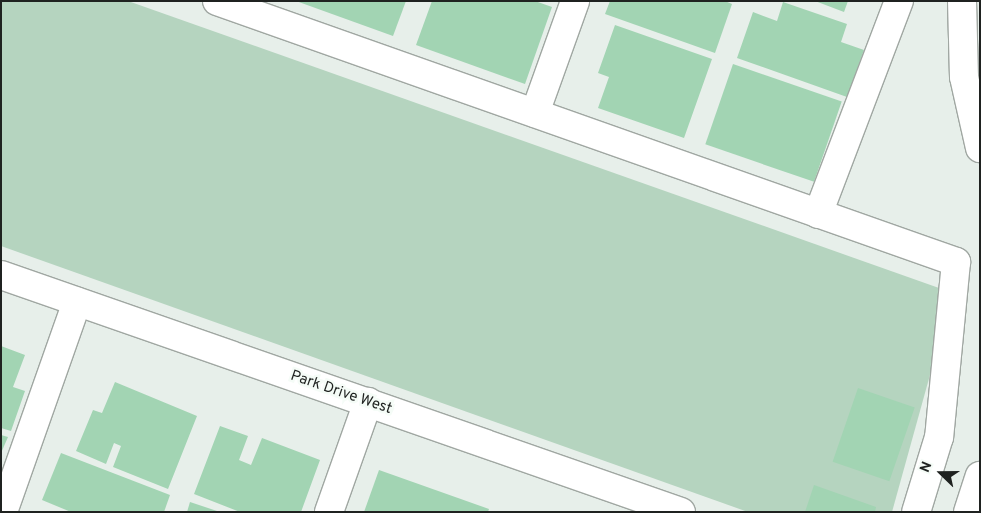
<!DOCTYPE html>
<html>
<head>
<meta charset="utf-8">
<style>
  body { margin:0 }
  #map { position:relative; width:981px; height:513px; overflow:hidden; background:#e7efea; font-family:Overpass,sans-serif }
  div>[style] { position:absolute }
  .green>* { inset:0; background:#b5d4bf }
  .building>* { inset:0; background:#a2d4b3; transform-origin:0 0 }
  .roads { filter:drop-shadow(1px 0 #a0a7a2) drop-shadow(-1px 0 #a0a7a2) drop-shadow(0 1px #a0a7a2) drop-shadow(0 -1px #a0a7a2) }
  .street>* { height:28px; margin:-14px; padding:0 14px; transform-origin:14px; border-radius:14px; background:#fff }
  span { translate:-50% -50%; white-space:nowrap; text-align:center; line-height:1.15; -webkit-text-stroke:5px #f5fcf7; paint-order:stroke }
  .street-label { font-size:15px; color:#1f2220 }
  .frame { position:absolute; inset:0; border:2px solid #1f2220; pointer-events:none }
  .north { position:absolute; left:916px; top:448px; width:50px; height:50px; -webkit-text-stroke:4px #f5fcf7; paint-order:stroke; rotate:292deg; font-size:14px; font-weight:700; line-height:20px; text-align:center; color:#1f2220 }
  .north::after { content:''; display:block; margin:auto; width:18px; height:22px; background:#1f2220; clip-path:polygon(50% 0,100% 100%,50% 72%,0 100%) }
</style>
</head>
<body>
<div id="map">
  <div class="green">
    <div style="clip-path:polygon(1px 1px,128px 1px,939px 288px,948px 310px,892px 512px,748px 512px,1px 246px)"></div>
  </div>
  <div class="building">
    <div style="clip-path:polygon(296px 1px,406px 1px,393px 36px)"></div>
    <div style="clip-path:polygon(432px 1px,535px 1px,552px 7px,525px 84px,416px 45px)"></div>
    <div style="clip-path:polygon(610px 1px,725px 1px,732px 4px,715px 53px,605px 14px)"></div>
    <div style="clip-path:polygon(815px 1px,848px 1px,844px 12px)"></div>
    <div style="clip-path:polygon(783px 2px,847px 24px,841px 42px,864px 50px,847px 97px,737px 58px,753px 12px,777px 21px)"></div>
    <div style="clip-path:polygon(615px 25px,712px 59px,684px 138px,598px 108px,609px 77px,598px 73px)"></div>
    <div style="left:733px;top:64px;width:115px;height:85px;rotate:19deg"></div>
    <div style="clip-path:polygon(1px 346px,25px 355px,13px 387px,25px 391px,11px 431px,1px 428px)"></div>
    <div style="clip-path:polygon(115px 382px,197px 416px,168px 489px,113px 467px,121px 446px,114px 443px,106px 464px,76px 451px,93px 410px,102px 413px)"></div>
    <div style="left:858px;top:388px;width:60px;height:78px;rotate:19deg"></div>
    <div style="clip-path:polygon(220px 426px,248px 436px,239px 460px,251px 465px,262px 438px,320px 460px,301px 512px,240px 512px,194px 494px)"></div>
    <div style="clip-path:polygon(1px 435px,8px 437px,1px 453px)"></div>
    <div style="clip-path:polygon(61px 453px,170px 495px,164px 512px,71px 512px,42px 500px)"></div>
    <div style="clip-path:polygon(379px 470px,489px 509px,488px 512px,364px 512px)"></div>
    <div style="clip-path:polygon(814px 485px,876px 507px,875px 512px,805px 512px)"></div>
    <div style="clip-path:polygon(190px 502px,217px 511px,217px 512px,187px 512px)"></div>
  </div>
  <div class="roads">
    <div class="street">
      <div style="left:217px;top:1px;width:784px;rotate:19.45deg"></div>
      <div style="left:956px;top:262px;width:176px;rotate:95.5deg"></div>
      <div style="left:939px;top:437px;width:78px;rotate:107deg"></div>
      <div style="left:962px;top:1px;width:76px;rotate:88.5deg"></div>
      <div style="left:964px;top:77px;width:73px;rotate:77.3deg"></div>
      <div style="left:535px;top:113px;width:119px;rotate:-70.3deg"></div>
      <div style="left:818px;top:214px;width:228px;rotate:-69.2deg"></div>
      <div style="left:1px;top:275px;width:720px;rotate:19.21deg"></div>
      <div style="left:3px;top:512px;width:223px;rotate:-70.6deg"></div>
      <div style="left:329px;top:512px;width:117px;rotate:-70.5deg"></div>
      <div style="left:968px;top:512px;width:38px;rotate:-72deg"></div>
    </div>
  </div>
  <div class="street-label">
    <span style="left:341px;top:393px;rotate:19deg">Park Drive West</span>
  </div>
  <div class="frame"></div>
  <div class="north">N</div>
</div>
</body>
</html>
